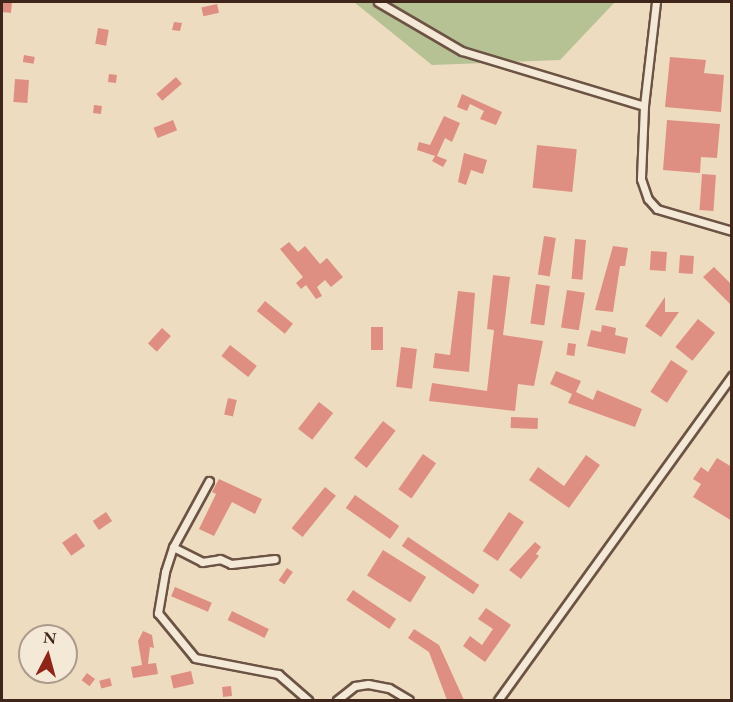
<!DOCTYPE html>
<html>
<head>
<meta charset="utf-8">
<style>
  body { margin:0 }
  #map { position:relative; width:733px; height:702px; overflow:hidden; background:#eedcc1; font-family:"EB Garamond",serif }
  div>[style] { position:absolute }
  .green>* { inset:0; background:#b6c194 }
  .building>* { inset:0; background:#de8f82; transform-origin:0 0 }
  .roads { filter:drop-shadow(2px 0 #6c5344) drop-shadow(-2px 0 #6c5344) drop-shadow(0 2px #6c5344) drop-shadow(0 -2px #6c5344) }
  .minor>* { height:7px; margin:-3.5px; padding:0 3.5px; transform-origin:3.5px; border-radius:3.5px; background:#f4e8d7 }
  span { translate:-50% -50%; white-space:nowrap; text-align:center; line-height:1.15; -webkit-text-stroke:5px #f4e8d7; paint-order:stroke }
  .frame { position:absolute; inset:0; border:3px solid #40251b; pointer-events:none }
  .north { position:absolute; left:18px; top:624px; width:60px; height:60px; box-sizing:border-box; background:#f4e8d7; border:2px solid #ac9a8c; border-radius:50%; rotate:6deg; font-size:16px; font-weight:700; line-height:24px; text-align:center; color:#40251b }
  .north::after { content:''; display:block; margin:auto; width:21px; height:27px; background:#8f2418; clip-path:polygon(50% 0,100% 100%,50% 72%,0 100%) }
</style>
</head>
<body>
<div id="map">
  <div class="green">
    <div style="clip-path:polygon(354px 2px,615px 2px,560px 60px,432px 65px)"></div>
  </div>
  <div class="building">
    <div style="clip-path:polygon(2px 2px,12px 2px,11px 13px,2px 12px)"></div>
    <div style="left:217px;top:4px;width:9px;height:16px;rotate:77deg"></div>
    <div style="clip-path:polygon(174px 22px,182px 23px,180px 31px,172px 30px)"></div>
    <div style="left:98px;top:28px;width:11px;height:16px;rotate:10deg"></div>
    <div style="left:24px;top:55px;width:11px;height:7px;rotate:10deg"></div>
    <div style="clip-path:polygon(670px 57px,706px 60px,704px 73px,724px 75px,721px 112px,665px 107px)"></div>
    <div style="left:109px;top:74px;width:8px;height:8px;rotate:7deg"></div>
    <div style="left:176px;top:77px;width:9px;height:26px;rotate:49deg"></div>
    <div style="left:15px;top:79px;width:14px;height:23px;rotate:4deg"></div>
    <div style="clip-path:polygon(462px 94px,502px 112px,496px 125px,480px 119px,484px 111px,470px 104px,467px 111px,457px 107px)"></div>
    <div style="left:94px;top:105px;width:8px;height:8px;rotate:7deg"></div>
    <div style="clip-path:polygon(444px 116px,460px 123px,452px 142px,445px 138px,437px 156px,447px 160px,443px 167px,432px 161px,435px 156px,417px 150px,419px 142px,430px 145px)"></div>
    <div style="left:173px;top:120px;width:11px;height:21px;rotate:68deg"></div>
    <div style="clip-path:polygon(667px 120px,720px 124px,717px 158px,701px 157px,700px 173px,663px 170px)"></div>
    <div style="left:537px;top:145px;width:40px;height:43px;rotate:6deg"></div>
    <div style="clip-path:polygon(464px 153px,487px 160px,483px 174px,471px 170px,466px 185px,458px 182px)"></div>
    <div style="left:702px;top:174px;width:14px;height:36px;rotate:4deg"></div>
    <div style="left:544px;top:236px;width:12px;height:39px;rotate:9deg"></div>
    <div style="left:575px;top:239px;width:11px;height:40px;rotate:5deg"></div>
    <div style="clip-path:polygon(289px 242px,298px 252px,305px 246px,320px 264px,327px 258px,343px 277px,331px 287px,325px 280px,317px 287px,322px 296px,316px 299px,306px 285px,301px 289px,296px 283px,303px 277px,280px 249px)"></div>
    <div style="clip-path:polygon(613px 246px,628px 248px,625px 266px,620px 266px,613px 312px,595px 310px)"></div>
    <div style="left:651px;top:251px;width:16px;height:19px;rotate:4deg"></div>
    <div style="left:680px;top:255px;width:14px;height:18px;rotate:4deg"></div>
    <div style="clip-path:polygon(714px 267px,732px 285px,732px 306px,703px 277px)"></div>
    <div style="clip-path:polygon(493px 275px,510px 277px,503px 335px,543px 341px,534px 386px,518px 384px,515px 411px,429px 401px,432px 383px,487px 391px,494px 330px,487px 329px)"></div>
    <div style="left:536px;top:284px;width:14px;height:40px;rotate:8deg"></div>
    <div style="left:567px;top:290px;width:18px;height:38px;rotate:9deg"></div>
    <div style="clip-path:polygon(458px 291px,475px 293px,469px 372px,433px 368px,435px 353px,450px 355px)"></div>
    <div style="clip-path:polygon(665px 297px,665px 312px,679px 312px,661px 337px,645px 326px)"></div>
    <div style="left:265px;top:301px;width:36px;height:13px;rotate:39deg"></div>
    <div style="left:698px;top:319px;width:22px;height:36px;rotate:39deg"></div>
    <div style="clip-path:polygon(602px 325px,616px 328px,615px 335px,628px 338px,625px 354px,587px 346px,591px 330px,601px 332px)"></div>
    <div style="left:371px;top:327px;width:12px;height:23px"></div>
    <div style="left:162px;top:328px;width:12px;height:21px;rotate:42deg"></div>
    <div style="left:568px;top:343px;width:8px;height:12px;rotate:7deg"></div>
    <div style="left:230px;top:345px;width:34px;height:14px;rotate:38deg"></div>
    <div style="left:401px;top:347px;width:16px;height:40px;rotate:7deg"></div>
    <div style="left:671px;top:360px;width:20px;height:38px;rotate:33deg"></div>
    <div style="clip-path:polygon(556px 371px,581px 381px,576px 392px,593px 400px,597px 390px,642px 409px,635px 427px,568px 403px,572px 394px,550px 384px)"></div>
    <div style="left:228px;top:398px;width:9px;height:17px;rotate:13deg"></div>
    <div style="left:319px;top:402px;width:18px;height:34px;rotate:38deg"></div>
    <div style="left:511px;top:417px;width:27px;height:11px;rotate:2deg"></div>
    <div style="left:383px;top:421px;width:16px;height:47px;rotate:38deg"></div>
    <div style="left:423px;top:454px;width:16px;height:43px;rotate:35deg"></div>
    <div style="clip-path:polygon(586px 455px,600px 465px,569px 508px,529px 480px,538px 467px,564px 486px)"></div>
    <div style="clip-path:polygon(717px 458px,732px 467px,732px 521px,693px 497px,701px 484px,693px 479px,701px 467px,708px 472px)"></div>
    <div style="clip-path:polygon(219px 479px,262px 499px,255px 514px,232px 502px,214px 536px,199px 529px,216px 494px,212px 492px)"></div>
    <div style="left:325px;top:487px;width:14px;height:53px;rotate:39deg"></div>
    <div style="left:355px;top:495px;width:54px;height:16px;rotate:35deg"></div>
    <div style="left:106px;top:512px;width:11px;height:16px;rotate:56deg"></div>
    <div style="left:509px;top:512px;width:18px;height:47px;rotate:34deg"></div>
    <div style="left:76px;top:533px;width:16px;height:17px;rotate:55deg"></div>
    <div style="left:408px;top:537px;width:86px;height:11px;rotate:34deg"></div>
    <div style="clip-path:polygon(535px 542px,541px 547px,536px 554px,539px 556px,521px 579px,509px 570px)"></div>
    <div style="left:383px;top:550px;width:51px;height:30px;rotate:32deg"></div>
    <div style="left:287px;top:568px;width:7px;height:15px;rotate:34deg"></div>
    <div style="left:175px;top:587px;width:40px;height:10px;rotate:23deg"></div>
    <div style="left:353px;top:590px;width:52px;height:12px;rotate:34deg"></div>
    <div style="clip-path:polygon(486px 608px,511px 625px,485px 662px,463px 646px,470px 636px,482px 645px,493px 629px,478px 619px)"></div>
    <div style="left:232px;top:611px;width:41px;height:10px;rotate:26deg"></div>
    <div style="clip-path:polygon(414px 629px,439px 645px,464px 700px,447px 700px,429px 652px,408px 638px)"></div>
    <div style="clip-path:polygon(143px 631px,152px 635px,154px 648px,150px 647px,148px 664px,156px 663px,158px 674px,133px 678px,131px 667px,142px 665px,138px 641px)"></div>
    <div style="left:191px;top:671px;width:13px;height:21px;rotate:77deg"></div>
    <div style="left:87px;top:673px;width:10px;height:9px;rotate:37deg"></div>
    <div style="left:110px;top:678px;width:8px;height:11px;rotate:76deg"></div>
    <div style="left:231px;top:686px;width:10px;height:9px;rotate:84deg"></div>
  </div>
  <div class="roads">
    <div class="minor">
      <div style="left:378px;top:2px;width:97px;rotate:30.3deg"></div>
      <div style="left:462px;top:51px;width:190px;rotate:16.8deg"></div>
      <div style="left:656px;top:2px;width:105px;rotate:96.6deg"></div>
      <div style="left:644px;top:106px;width:73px;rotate:92.4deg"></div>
      <div style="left:641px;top:179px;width:21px;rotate:71deg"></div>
      <div style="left:648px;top:199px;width:13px;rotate:48deg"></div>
      <div style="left:657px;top:209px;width:78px;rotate:16.3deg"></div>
      <div style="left:209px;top:481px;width:75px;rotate:118.6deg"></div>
      <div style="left:173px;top:547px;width:26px;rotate:108deg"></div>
      <div style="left:165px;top:572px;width:42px;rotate:99.7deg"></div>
      <div style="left:158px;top:613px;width:58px;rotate:50.6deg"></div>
      <div style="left:195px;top:658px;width:85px;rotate:10.9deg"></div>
      <div style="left:278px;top:674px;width:40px;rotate:41deg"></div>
      <div style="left:173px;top:547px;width:33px;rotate:27deg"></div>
      <div style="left:202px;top:562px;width:18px;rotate:-9deg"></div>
      <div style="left:220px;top:559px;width:12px;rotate:24deg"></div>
      <div style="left:231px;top:564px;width:44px;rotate:-6.5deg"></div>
      <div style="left:337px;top:700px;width:23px;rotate:-38deg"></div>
      <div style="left:355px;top:686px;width:13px;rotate:-9deg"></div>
      <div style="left:368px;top:684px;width:21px;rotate:11deg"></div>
      <div style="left:389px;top:688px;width:23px;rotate:31deg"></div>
      <div style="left:498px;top:700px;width:400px;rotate:-54.2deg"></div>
    </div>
  </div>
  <div class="frame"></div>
  <div class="north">N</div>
</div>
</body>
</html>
